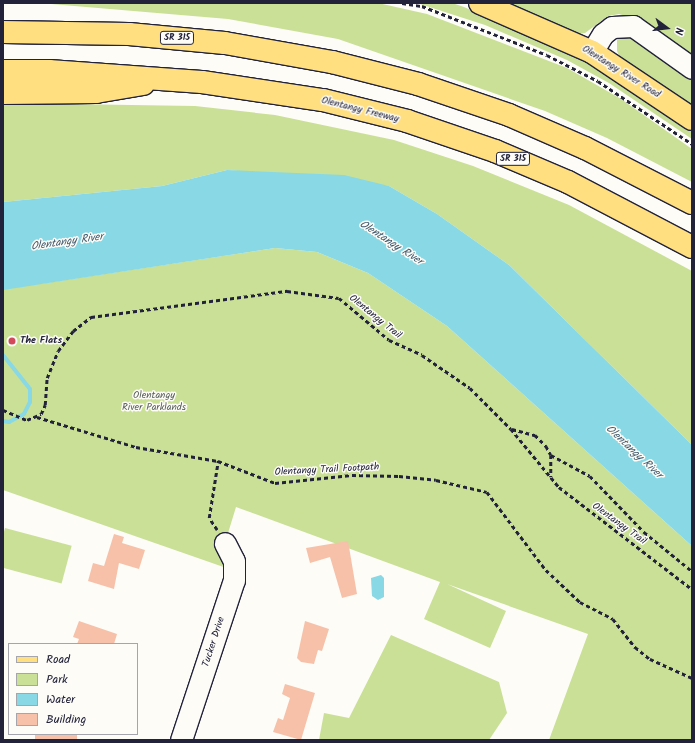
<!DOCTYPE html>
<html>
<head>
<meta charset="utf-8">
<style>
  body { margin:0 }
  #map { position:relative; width:695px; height:743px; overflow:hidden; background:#fdfcf7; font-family:Kalam,sans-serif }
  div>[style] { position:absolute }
  .green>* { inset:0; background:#c9e096; transform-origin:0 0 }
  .water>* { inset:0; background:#88d8e5 }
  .stream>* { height:4px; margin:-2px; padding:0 2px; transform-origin:2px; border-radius:2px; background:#88d8e5 }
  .building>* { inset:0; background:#f7c1a9; transform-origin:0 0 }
  .path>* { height:2.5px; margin-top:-1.25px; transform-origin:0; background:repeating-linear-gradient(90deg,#22223b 0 4px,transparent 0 7px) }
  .roads { filter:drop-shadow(1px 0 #22223b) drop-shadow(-1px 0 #22223b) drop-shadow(0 1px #22223b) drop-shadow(0 -1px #22223b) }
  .minor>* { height:21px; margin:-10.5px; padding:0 10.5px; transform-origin:10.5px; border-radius:10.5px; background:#fdfcf7 }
  .major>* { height:22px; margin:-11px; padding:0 11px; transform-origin:11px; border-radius:11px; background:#ffdf80 }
  .highway>* { height:22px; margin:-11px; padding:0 11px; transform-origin:11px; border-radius:11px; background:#ffdf80 }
  .dots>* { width:11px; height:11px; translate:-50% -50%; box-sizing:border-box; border:2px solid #fdfcf7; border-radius:50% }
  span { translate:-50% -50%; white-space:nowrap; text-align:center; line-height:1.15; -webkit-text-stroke:3px #fdfcf7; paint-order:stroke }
  .shield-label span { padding:1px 3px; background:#fdfcf7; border:1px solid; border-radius:3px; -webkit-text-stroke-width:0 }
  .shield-label { font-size:9px; color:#22223b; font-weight:700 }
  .street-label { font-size:10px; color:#22223b }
  .poi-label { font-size:10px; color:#22223b; font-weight:700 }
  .left { translate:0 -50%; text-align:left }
  .park-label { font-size:10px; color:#545b56 }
  .water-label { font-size:11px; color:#41596e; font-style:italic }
  .frame { position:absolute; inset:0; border:4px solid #22223b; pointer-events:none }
  .legend { position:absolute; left:8px; top:643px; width:130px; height:92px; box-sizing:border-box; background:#fdfcf7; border:1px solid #a5a5ac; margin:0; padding:5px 7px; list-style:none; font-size:12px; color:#22223b }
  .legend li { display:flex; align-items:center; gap:8px; height:20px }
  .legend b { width:20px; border:1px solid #a5a5ac }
  .north { position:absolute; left:647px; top:8px; width:40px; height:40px; -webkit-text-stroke:3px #fdfcf7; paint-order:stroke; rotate:105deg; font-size:11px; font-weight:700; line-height:16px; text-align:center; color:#22223b }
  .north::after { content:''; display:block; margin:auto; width:14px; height:18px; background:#22223b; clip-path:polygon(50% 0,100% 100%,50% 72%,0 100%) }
</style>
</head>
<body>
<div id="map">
  <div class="green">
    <div style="clip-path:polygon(39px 3px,378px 3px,427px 14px,567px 68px,621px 99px,692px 149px,692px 182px,607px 138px,545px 111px,338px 39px,228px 19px)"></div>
    <div style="clip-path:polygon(417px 3px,452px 3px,464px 7px,581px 58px,669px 112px,692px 130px,692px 139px,609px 83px,567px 60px,485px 25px)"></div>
    <div style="clip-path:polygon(498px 3px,692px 3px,692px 57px,639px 20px,619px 14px,608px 16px,585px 33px,577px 34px)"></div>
    <div style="clip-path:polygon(622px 34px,631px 34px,692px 77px,692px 110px,621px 60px,617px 51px,617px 39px)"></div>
    <div style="clip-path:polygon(3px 103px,195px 106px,275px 115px,394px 140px,473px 166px,569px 205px,692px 271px,692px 445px,509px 265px,437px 214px,389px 186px,227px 170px,162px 186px,3px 202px)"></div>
    <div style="clip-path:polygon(275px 248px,317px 252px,368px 273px,447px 326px,692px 546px,692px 740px,549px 740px,588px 634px,447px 584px,506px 611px,490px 648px,424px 619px,440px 582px,236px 507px,225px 543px,235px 571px,3px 490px,3px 287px,39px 284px)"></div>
    <div style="left:5px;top:528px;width:69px;height:39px;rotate:15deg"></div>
    <div style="clip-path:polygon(391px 635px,499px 682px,507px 713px,489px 740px,319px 740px,324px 713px,349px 718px)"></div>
  </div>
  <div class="water">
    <div style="clip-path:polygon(227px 170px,344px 175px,389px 186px,437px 214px,509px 265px,692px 445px,692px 546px,447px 326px,368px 273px,317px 252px,275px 248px,3px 290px,3px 202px,162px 186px)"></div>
    <div style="clip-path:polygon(381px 575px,384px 578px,384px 597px,378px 600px,372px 596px,371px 578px)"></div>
  </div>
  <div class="stream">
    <div style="left:3px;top:355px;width:43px;rotate:51.5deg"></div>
    <div style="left:30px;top:389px;width:13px;rotate:90deg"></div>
    <div style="left:30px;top:402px;width:13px;rotate:117deg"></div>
    <div style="left:24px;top:414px;width:17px;rotate:152deg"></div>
    <div style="left:9px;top:422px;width:6px;rotate:-171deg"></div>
  </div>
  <div class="building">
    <div style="clip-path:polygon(114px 534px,124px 537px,122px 543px,145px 550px,139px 569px,119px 563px,114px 589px,88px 581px,93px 563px,104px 566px)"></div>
    <div style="clip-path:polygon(348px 541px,357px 594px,342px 598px,330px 557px,310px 563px,306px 548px)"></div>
    <div style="clip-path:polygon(79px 621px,117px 634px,114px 644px,77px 644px,79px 639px,73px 637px)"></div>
    <div style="clip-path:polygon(305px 621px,329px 629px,322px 651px,318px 650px,314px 664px,301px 662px,297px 658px)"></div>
    <div style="clip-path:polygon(285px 684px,315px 693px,301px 740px,273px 732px,278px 718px,283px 720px,290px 698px,282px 694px)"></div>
    <div style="left:35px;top:734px;width:42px;height:6px"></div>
  </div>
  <div class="path">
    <div style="left:402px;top:3px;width:20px;rotate:9deg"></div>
    <div style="left:422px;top:6px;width:134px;rotate:21.4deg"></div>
    <div style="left:547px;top:55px;width:57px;rotate:27deg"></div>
    <div style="left:598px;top:81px;width:113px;rotate:33.8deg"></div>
    <div style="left:3px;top:410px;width:26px;rotate:23deg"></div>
    <div style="left:27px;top:420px;width:15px;rotate:-23deg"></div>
    <div style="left:41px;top:414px;width:10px;rotate:-66deg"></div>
    <div style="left:45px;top:405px;width:27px;rotate:-86deg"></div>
    <div style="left:47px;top:378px;width:29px;rotate:-68deg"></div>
    <div style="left:58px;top:351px;width:25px;rotate:-53deg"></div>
    <div style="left:73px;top:331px;width:23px;rotate:-38deg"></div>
    <div style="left:91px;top:317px;width:198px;rotate:-7.6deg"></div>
    <div style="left:287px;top:291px;width:52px;rotate:7.7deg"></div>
    <div style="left:339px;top:298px;width:65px;rotate:40deg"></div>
    <div style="left:389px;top:340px;width:36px;rotate:24deg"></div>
    <div style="left:422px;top:355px;width:58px;rotate:34.5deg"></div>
    <div style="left:470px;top:388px;width:58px;rotate:45deg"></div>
    <div style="left:511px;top:429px;width:75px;rotate:50.4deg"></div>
    <div style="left:559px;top:487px;width:168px;rotate:37.5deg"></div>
    <div style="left:37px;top:417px;width:103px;rotate:16.9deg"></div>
    <div style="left:136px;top:447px;width:83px;rotate:9.7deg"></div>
    <div style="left:218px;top:461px;width:61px;rotate:21.1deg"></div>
    <div style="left:275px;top:483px;width:77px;rotate:-5.9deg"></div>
    <div style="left:352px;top:475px;width:47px;rotate:1.2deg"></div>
    <div style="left:399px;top:476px;width:37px;rotate:6deg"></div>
    <div style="left:436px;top:480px;width:52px;rotate:13.2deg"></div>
    <div style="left:487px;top:492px;width:98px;rotate:52.9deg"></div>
    <div style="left:546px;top:570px;width:47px;rotate:43.3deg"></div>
    <div style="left:580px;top:602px;width:37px;rotate:27deg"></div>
    <div style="left:613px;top:619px;width:36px;rotate:52deg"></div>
    <div style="left:635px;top:647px;width:19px;rotate:39deg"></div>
    <div style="left:650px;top:659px;width:46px;rotate:24.3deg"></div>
    <div style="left:512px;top:429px;width:24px;rotate:15deg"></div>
    <div style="left:535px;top:435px;width:16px;rotate:45deg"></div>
    <div style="left:546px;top:446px;width:10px;rotate:61deg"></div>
    <div style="left:551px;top:455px;width:22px;rotate:90deg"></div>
    <div style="left:551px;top:455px;width:44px;rotate:28.3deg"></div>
    <div style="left:590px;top:476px;width:78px;rotate:46deg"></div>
    <div style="left:644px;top:532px;width:62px;rotate:39.1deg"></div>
    <div style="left:217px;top:530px;width:14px;rotate:-124deg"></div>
    <div style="left:209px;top:518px;width:58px;rotate:-81deg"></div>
  </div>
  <div class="roads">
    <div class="minor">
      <div style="left:592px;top:52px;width:21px;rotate:-59deg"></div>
      <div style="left:603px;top:34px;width:11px;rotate:-38deg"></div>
      <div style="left:612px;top:27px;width:21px;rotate:-3deg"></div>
      <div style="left:633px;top:26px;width:72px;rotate:35.4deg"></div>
      <div style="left:181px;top:740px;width:169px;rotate:-71.7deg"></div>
      <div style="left:234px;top:580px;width:19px;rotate:-90deg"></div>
      <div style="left:234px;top:561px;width:20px;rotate:-117deg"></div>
    </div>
    <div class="major">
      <div style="left:480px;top:3px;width:122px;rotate:23.6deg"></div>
      <div style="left:592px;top:52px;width:120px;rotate:33.8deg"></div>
    </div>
    <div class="highway">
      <div style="left:3px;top:32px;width:126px;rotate:0.9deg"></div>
      <div style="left:129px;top:34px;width:96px;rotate:5.4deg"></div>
      <div style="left:225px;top:43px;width:109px;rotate:10.1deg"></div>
      <div style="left:332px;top:62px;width:89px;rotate:14.3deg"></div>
      <div style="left:418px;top:84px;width:96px;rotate:18.8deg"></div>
      <div style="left:509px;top:115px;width:83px;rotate:23.5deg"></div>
      <div style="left:585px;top:148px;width:120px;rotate:27.2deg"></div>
      <div style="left:3px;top:71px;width:46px"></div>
      <div style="left:49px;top:71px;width:153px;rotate:4.1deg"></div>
      <div style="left:202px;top:82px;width:122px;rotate:8.5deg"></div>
      <div style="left:323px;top:100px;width:87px;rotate:14deg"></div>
      <div style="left:407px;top:121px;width:93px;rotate:18.8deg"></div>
      <div style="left:495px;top:151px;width:79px;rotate:23deg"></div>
      <div style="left:568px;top:182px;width:140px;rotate:27.7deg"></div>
      <div style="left:3px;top:93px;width:93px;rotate:-0.6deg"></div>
      <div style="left:96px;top:92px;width:48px;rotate:-9.7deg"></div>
    </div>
  </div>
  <div class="dots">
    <div style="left:12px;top:341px;background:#d1495b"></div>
  </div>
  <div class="shield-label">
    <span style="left:177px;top:38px">SR 315</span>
    <span style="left:513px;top:159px">SR 315</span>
  </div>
  <div class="street-label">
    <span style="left:621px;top:72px;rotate:32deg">Olentangy River Road</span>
    <span style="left:360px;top:110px;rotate:14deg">Olentangy Freeway</span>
    <span style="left:375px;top:317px;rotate:39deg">Olentangy Trail</span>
    <span style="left:327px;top:470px;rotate:-3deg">Olentangy Trail Footpath</span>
    <span style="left:619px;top:524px;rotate:36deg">Olentangy Trail</span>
    <span style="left:214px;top:642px;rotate:-72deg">Tucker Drive</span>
  </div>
  <div class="poi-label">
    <span class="left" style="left:20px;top:341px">The Flats</span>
  </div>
  <div class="park-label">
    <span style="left:154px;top:401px">Olentangy<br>River Parklands</span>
  </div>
  <div class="water-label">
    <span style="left:67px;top:242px;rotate:-8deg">Olentangy River</span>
    <span style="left:391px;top:243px;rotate:33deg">Olentangy River</span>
    <span style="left:634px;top:452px;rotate:43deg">Olentangy River</span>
  </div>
  <div class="frame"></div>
  <ul class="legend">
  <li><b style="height:5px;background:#ffdf80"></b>Road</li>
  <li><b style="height:11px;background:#c9e096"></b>Park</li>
  <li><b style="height:11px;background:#88d8e5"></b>Water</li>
  <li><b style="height:11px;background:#f7c1a9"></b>Building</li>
  </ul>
  <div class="north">N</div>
</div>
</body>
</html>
